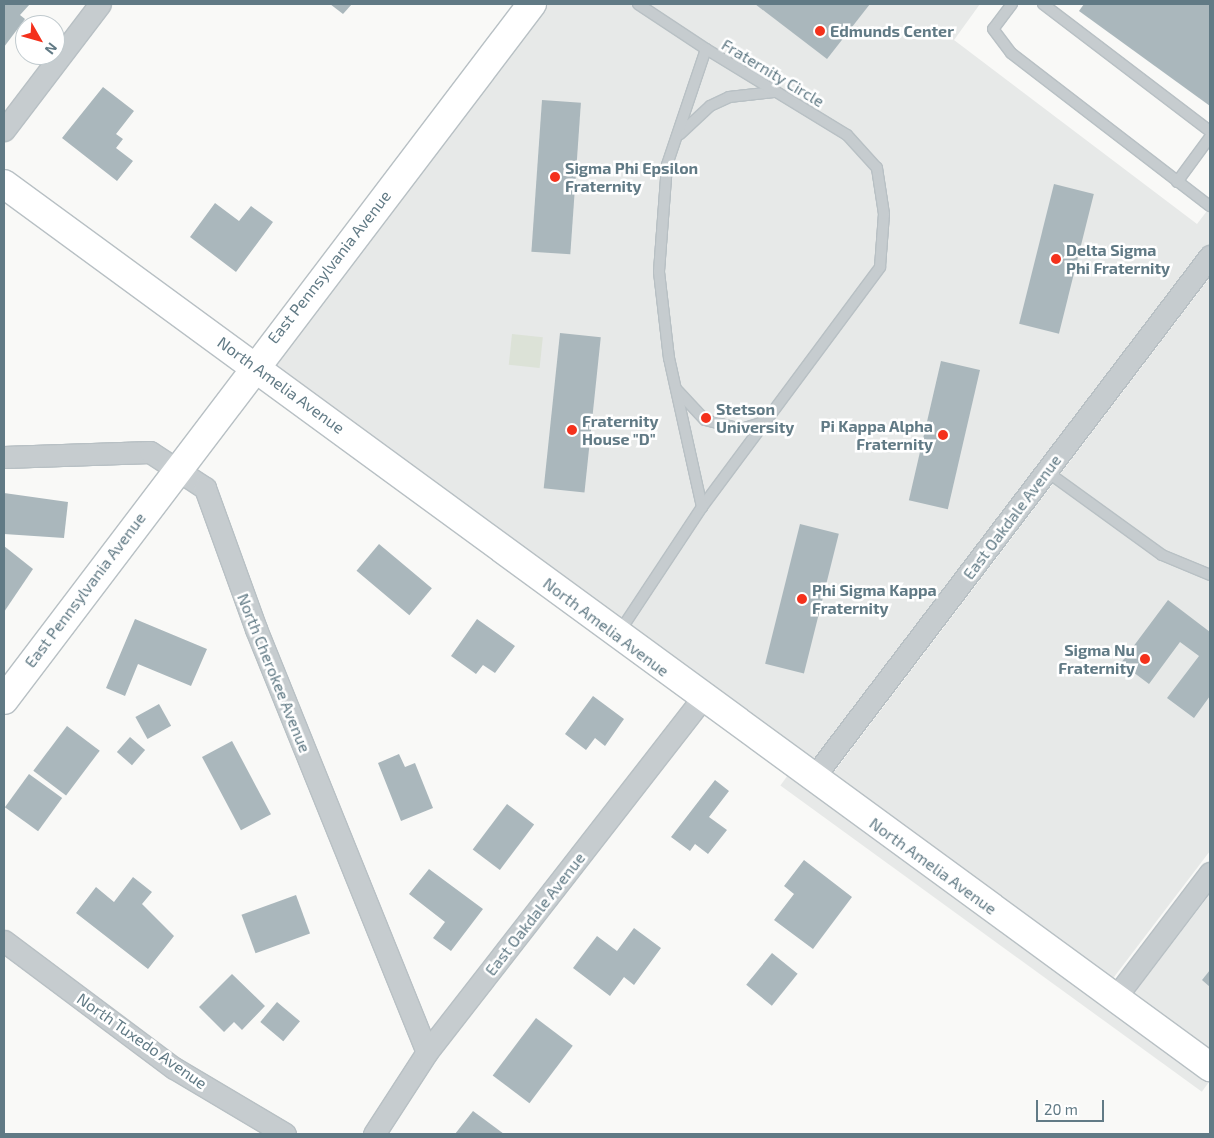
<!DOCTYPE html>
<html>
<head>
<meta charset="utf-8">
<style>
  body { margin:0 }
  #map { position:relative; width:1214px; height:1138px; overflow:hidden; background:#f9f9f7; font-family:"Exo 2",sans-serif }
  div>[style] { position:absolute }
  .built>* { inset:0; background:#e7e9e8; transform-origin:0 0 }
  .green>* { inset:0; background:#dce2d7; transform-origin:0 0 }
  .building>* { inset:0; background:#aab7bc; transform-origin:0 0 }
  .roads { filter:drop-shadow(1px 0 #b8c0c4) drop-shadow(-1px 0 #b8c0c4) drop-shadow(0 1px #b8c0c4) drop-shadow(0 -1px #b8c0c4) }
  .lane>* { height:10px; margin:-5px; padding:0 5px; transform-origin:5px; border-radius:5px; background:#c6cccf }
  .street>* { height:21px; margin:-10.5px; padding:0 10.5px; transform-origin:10.5px; border-radius:10.5px; background:#c6cccf }
  .secondary>* { height:28px; margin:-14px; padding:0 14px; transform-origin:14px; border-radius:14px; background:#fff }
  .dots>* { width:14px; height:14px; translate:-50% -50%; box-sizing:border-box; border:2px solid #fff; border-radius:50% }
  span { translate:-50% -50%; white-space:nowrap; text-align:center; line-height:1.15; -webkit-text-stroke:5px #fff; paint-order:stroke }
  .poi-label { font-size:16px; color:#617a85; font-weight:700 }
  .left { translate:0 -50%; text-align:left }
  .right { translate:-100% -50%; text-align:right }
  .street-label { font-size:16px; color:#617a85 }
  .frame { position:absolute; inset:0; border:5px solid #617a85; pointer-events:none }
  .north { position:absolute; left:15px; top:15px; width:50px; height:50px; box-sizing:border-box; background:#fff; border:1px solid #c0cace; border-radius:50%; rotate:128deg; font-size:14px; font-weight:700; line-height:20px; text-align:center; color:#617a85 }
  .north::after { content:''; display:block; margin:auto; width:18px; height:22px; background:#f4311c; clip-path:polygon(50% 0,100% 100%,50% 72%,0 100%) }
  .scale { position:absolute; left:1036px; top:1100px; width:68px; height:22px; box-sizing:border-box; border:2px solid #617a85; border-top:0; padding-left:6px; font-size:15px; line-height:18px; white-space:nowrap; color:#617a85; -webkit-text-stroke:4px #fff; paint-order:stroke }
</style>
</head>
<body>
<div id="map">
  <div class="built">
    <div style="clip-path:polygon(532px 4px,980px 4px,954px 40px,1197px 224px,1210px 207px,1210px 256px,813px 778px,254px 365px)"></div>
    <div style="clip-path:polygon(1210px 277px,1210px 851px,1111px 981px,830px 777px)"></div>
    <div style="left:788px;top:775px;width:521px;height:13px;rotate:36deg"></div>
    <div style="clip-path:polygon(1210px 894px,1210px 1052px,1132px 996px)"></div>
  </div>
  <div class="green">
    <div style="left:512px;top:334px;width:31px;height:31px;rotate:6deg"></div>
  </div>
  <div class="building">
    <div style="clip-path:polygon(4px 4px,30px 4px,20px 15px,25px 19px,4px 47px)"></div>
    <div style="clip-path:polygon(330px 4px,352px 4px,343px 14px)"></div>
    <div style="clip-path:polygon(755px 4px,870px 4px,827px 59px)"></div>
    <div style="clip-path:polygon(1084px 4px,1210px 4px,1210px 106px,1079px 11px)"></div>
    <div style="clip-path:polygon(103px 87px,134px 111px,116px 134px,123px 139px,116px 148px,133px 161px,117px 181px,62px 138px)"></div>
    <div style="left:542px;top:100px;width:39px;height:152px;rotate:4deg"></div>
    <div style="left:1054px;top:184px;width:41px;height:144px;rotate:14deg"></div>
    <div style="clip-path:polygon(215px 203px,239px 221px,251px 206px,273px 222px,236px 272px,190px 237px)"></div>
    <div style="left:560px;top:333px;width:41px;height:156px;rotate:6deg"></div>
    <div style="left:941px;top:361px;width:40px;height:143px;rotate:13deg"></div>
    <div style="clip-path:polygon(4px 493px,68px 502px,64px 538px,4px 534px)"></div>
    <div style="left:800px;top:524px;width:40px;height:144px;rotate:14deg"></div>
    <div style="left:379px;top:544px;width:69px;height:35px;rotate:40deg"></div>
    <div style="clip-path:polygon(4px 546px,33px 569px,4px 612px)"></div>
    <div style="clip-path:polygon(1168px 600px,1210px 632px,1210px 696px,1194px 718px,1167px 698px,1199px 656px,1180px 642px,1149px 684px,1121px 663px)"></div>
    <div style="clip-path:polygon(135px 619px,207px 649px,191px 686px,138px 664px,125px 696px,106px 688px)"></div>
    <div style="clip-path:polygon(477px 619px,515px 646px,495px 673px,483px 665px,476px 674px,451px 656px)"></div>
    <div style="clip-path:polygon(593px 696px,624px 719px,605px 746px,595px 738px,586px 750px,565px 734px)"></div>
    <div style="left:159px;top:704px;width:25px;height:27px;rotate:61deg"></div>
    <div style="left:67px;top:726px;width:41px;height:56px;rotate:37deg"></div>
    <div style="left:130px;top:737px;width:20px;height:20px;rotate:41deg"></div>
    <div style="left:232px;top:741px;width:83px;height:34px;rotate:62deg"></div>
    <div style="clip-path:polygon(399px 754px,405px 767px,415px 763px,433px 808px,401px 821px,378px 763px)"></div>
    <div style="left:29px;top:774px;width:41px;height:41px;rotate:36deg"></div>
    <div style="clip-path:polygon(715px 780px,729px 791px,709px 817px,727px 830px,708px 854px,695px 844px,690px 851px,671px 837px)"></div>
    <div style="left:507px;top:804px;width:34px;height:57px;rotate:37deg"></div>
    <div style="clip-path:polygon(804px 860px,852px 897px,813px 949px,774px 920px,794px 894px,784px 886px)"></div>
    <div style="clip-path:polygon(429px 869px,483px 909px,451px 951px,433px 938px,445px 922px,409px 894px)"></div>
    <div style="clip-path:polygon(133px 877px,152px 892px,142px 904px,174px 936px,148px 969px,76px 913px,96px 887px,114px 902px)"></div>
    <div style="left:296px;top:895px;width:41px;height:58px;rotate:70deg"></div>
    <div style="clip-path:polygon(634px 928px,661px 948px,634px 985px,624px 977px,610px 996px,573px 968px,597px 936px,617px 951px)"></div>
    <div style="left:772px;top:953px;width:33px;height:41px;rotate:39deg"></div>
    <div style="clip-path:polygon(1210px 970px,1210px 987px,1202px 980px)"></div>
    <div style="clip-path:polygon(232px 974px,265px 1006px,242px 1030px,234px 1022px,224px 1032px,199px 1007px)"></div>
    <div style="left:277px;top:1002px;width:30px;height:26px;rotate:40deg"></div>
    <div style="left:536px;top:1018px;width:46px;height:72px;rotate:37deg"></div>
    <div style="clip-path:polygon(473px 1111px,504px 1134px,455px 1134px)"></div>
  </div>
  <div class="roads">
    <div class="lane">
      <div style="left:638px;top:4px;width:82px;rotate:33.5deg"></div>
      <div style="left:1012px;top:4px;width:31px;rotate:127deg"></div>
      <div style="left:993px;top:29px;width:30px;rotate:53deg"></div>
      <div style="left:1011px;top:53px;width:251px;rotate:37.6deg"></div>
      <div style="left:1043px;top:4px;width:210px;rotate:37.3deg"></div>
      <div style="left:680px;top:134px;width:41px;rotate:-43deg"></div>
      <div style="left:710px;top:106px;width:21px;rotate:-25deg"></div>
      <div style="left:729px;top:97px;width:45px;rotate:-6.3deg"></div>
      <div style="left:1177px;top:182px;width:56px;rotate:-53.7deg"></div>
      <div style="left:677px;top:390px;width:41px;rotate:47deg"></div>
      <div style="left:705px;top:420px;width:37px;rotate:14deg"></div>
      <div style="left:741px;top:429px;width:24px;rotate:-17deg"></div>
      <div style="left:1046px;top:471px;width:143px;rotate:35.9deg"></div>
      <div style="left:1162px;top:555px;width:52px;rotate:22.6deg"></div>
      <div style="left:618px;top:634px;width:152px;rotate:-56.5deg"></div>
      <div style="left:702px;top:507px;width:299px;rotate:-53.4deg"></div>
      <div style="left:880px;top:267px;width:53px;rotate:-85.7deg"></div>
      <div style="left:884px;top:214px;width:47px;rotate:-98.7deg"></div>
      <div style="left:877px;top:168px;width:45px;rotate:-132.3deg"></div>
      <div style="left:847px;top:135px;width:165px;rotate:-148.6deg"></div>
      <div style="left:706px;top:49px;width:122px;rotate:108.6deg"></div>
      <div style="left:667px;top:165px;width:107px;rotate:94.3deg"></div>
      <div style="left:659px;top:272px;width:87px;rotate:83.4deg"></div>
      <div style="left:669px;top:358px;width:153px;rotate:77.5deg"></div>
    </div>
    <div class="street">
      <div style="left:4px;top:130px;width:158px;rotate:-52.7deg"></div>
      <div style="left:4px;top:457px;width:146px;rotate:-2deg"></div>
      <div style="left:150px;top:452px;width:66px;rotate:33.2deg"></div>
      <div style="left:205px;top:488px;width:150px;rotate:70.1deg"></div>
      <div style="left:256px;top:629px;width:456px;rotate:68deg"></div>
      <div style="left:813px;top:778px;width:656px;rotate:-52.75deg"></div>
      <div style="left:4px;top:941px;width:212px;rotate:36.8deg"></div>
      <div style="left:174px;top:1068px;width:129px;rotate:30.7deg"></div>
      <div style="left:1115px;top:998px;width:157px;rotate:-52.8deg"></div>
      <div style="left:374px;top:1134px;width:98px;rotate:-57.1deg"></div>
      <div style="left:427px;top:1052px;width:447px;rotate:-52.1deg"></div>
    </div>
    <div class="secondary">
      <div style="left:4px;top:184px;width:1495px;rotate:36.21deg"></div>
      <div style="left:4px;top:700px;width:874px;rotate:-52.82deg"></div>
    </div>
  </div>
  <div class="dots">
    <div style="left:820px;top:31px;background:#f4311c"></div>
    <div style="left:555px;top:177px;background:#f4311c"></div>
    <div style="left:1056px;top:259px;background:#f4311c"></div>
    <div style="left:706px;top:418px;background:#f4311c"></div>
    <div style="left:572px;top:430px;background:#f4311c"></div>
    <div style="left:943px;top:435px;background:#f4311c"></div>
    <div style="left:802px;top:599px;background:#f4311c"></div>
    <div style="left:1145px;top:659px;background:#f4311c"></div>
  </div>
  <div class="poi-label">
    <span class="left" style="left:830px;top:31px">Edmunds Center</span>
    <span class="left" style="left:565px;top:177px">Sigma Phi Epsilon<br>Fraternity</span>
    <span class="left" style="left:1066px;top:259px">Delta Sigma<br>Phi Fraternity</span>
    <span class="left" style="left:716px;top:418px">Stetson<br>University</span>
    <span class="left" style="left:582px;top:430px">Fraternity<br>House "D"</span>
    <span class="right" style="left:933px;top:435px">Pi Kappa Alpha<br>Fraternity</span>
    <span class="left" style="left:812px;top:599px">Phi Sigma Kappa<br>Fraternity</span>
    <span class="right" style="left:1135px;top:659px">Sigma Nu<br>Fraternity</span>
  </div>
  <div class="street-label">
    <span style="left:773px;top:73px;rotate:31deg">Fraternity Circle</span>
    <span style="left:329px;top:267px;rotate:-52deg">East Pennsylvania Avenue</span>
    <span style="left:281px;top:385px;rotate:36deg">North Amelia Avenue</span>
    <span style="left:1012px;top:517px;rotate:-53deg">East Oakdale Avenue</span>
    <span style="left:85px;top:590px;rotate:-53deg">East Pennsylvania Avenue</span>
    <span style="left:606px;top:627px;rotate:37deg">North Amelia Avenue</span>
    <span style="left:274px;top:673px;rotate:68deg">North Cherokee Avenue</span>
    <span style="left:933px;top:866px;rotate:36deg">North Amelia Avenue</span>
    <span style="left:535px;top:914px;rotate:-52deg">East Oakdale Avenue</span>
    <span style="left:142px;top:1041px;rotate:35deg">North Tuxedo Avenue</span>
  </div>
  <div class="frame"></div>
  <div class="north">N</div>
  <div class="scale">20 m</div>
</div>
</body>
</html>
